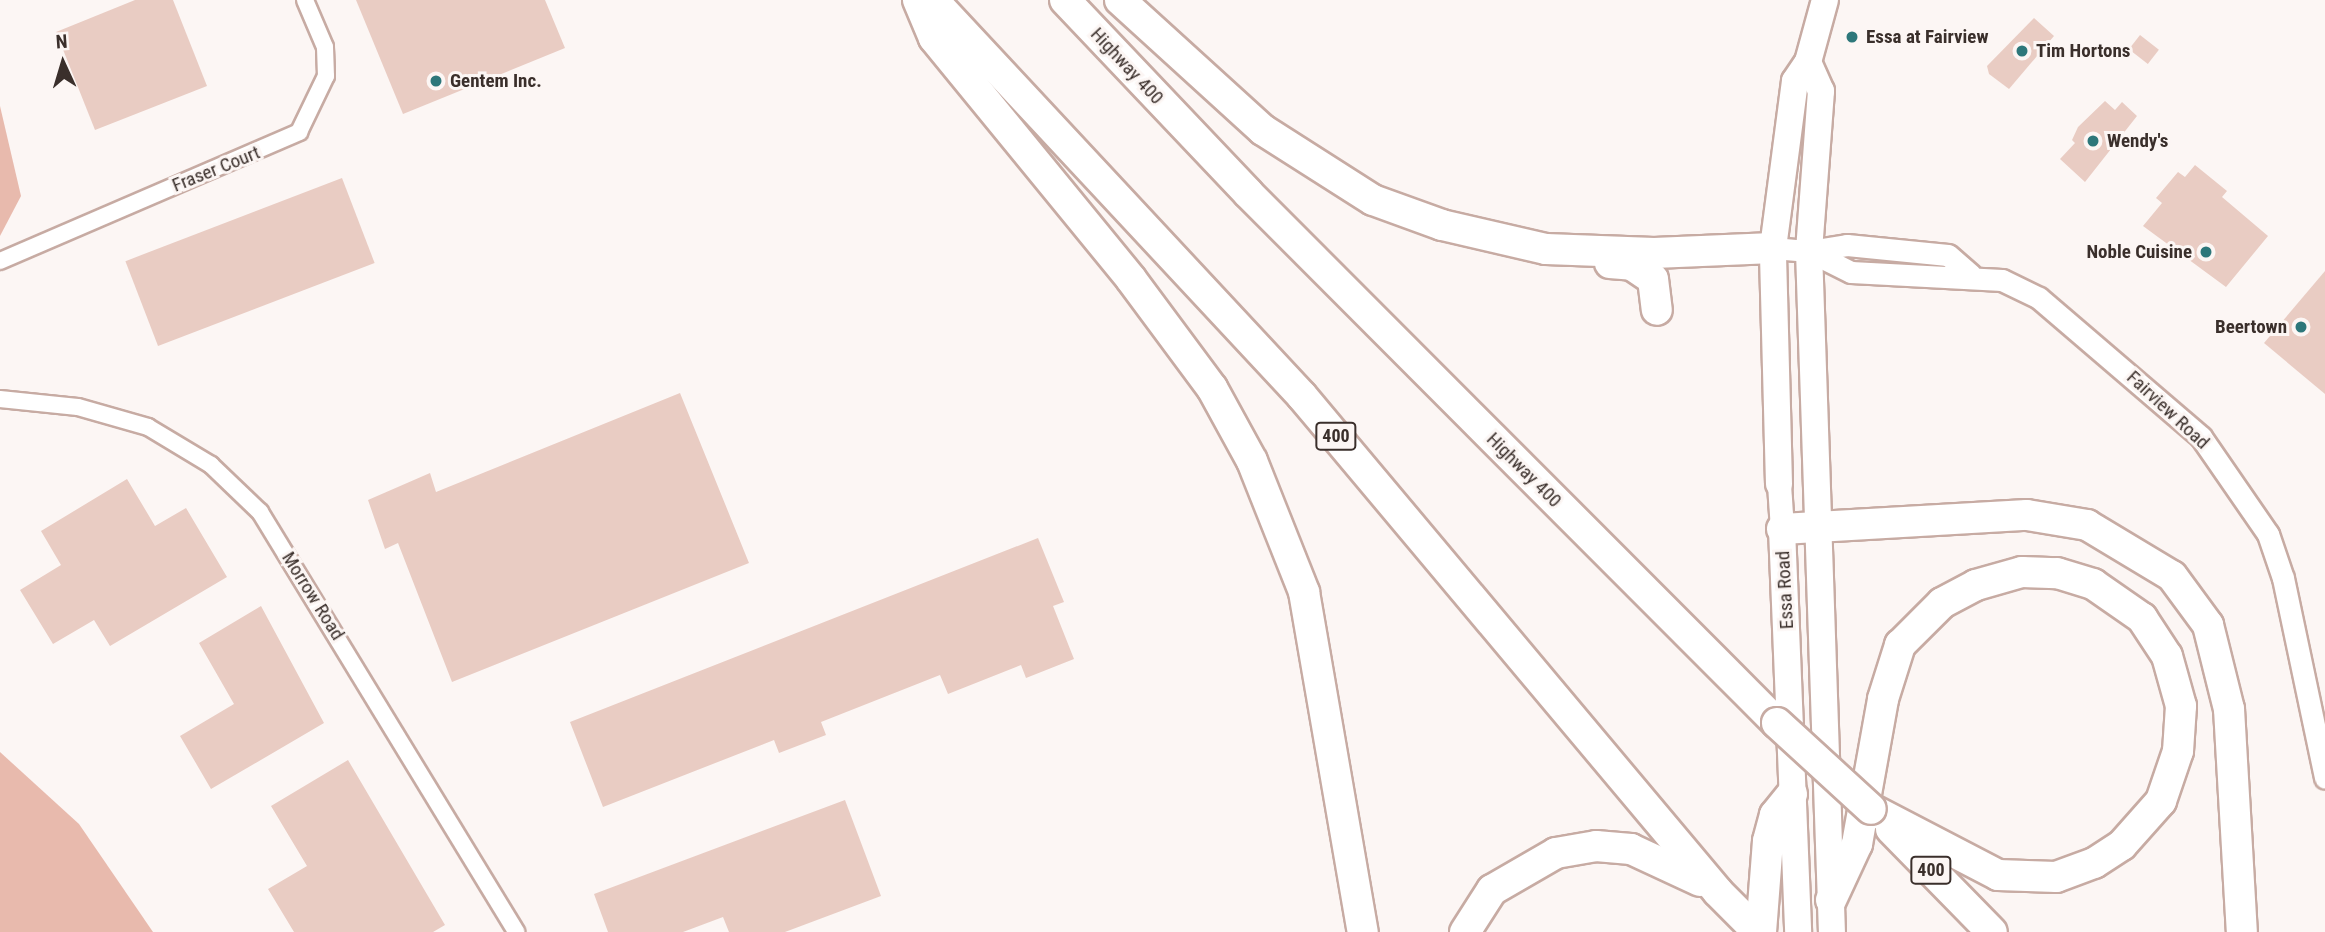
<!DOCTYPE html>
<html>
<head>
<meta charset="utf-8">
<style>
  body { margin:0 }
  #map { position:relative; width:2325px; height:932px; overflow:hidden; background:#fcf6f4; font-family:"Roboto Condensed",sans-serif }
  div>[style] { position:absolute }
  .green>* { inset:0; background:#e8baad }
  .building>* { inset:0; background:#e9ccc3; transform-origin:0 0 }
  .roads { filter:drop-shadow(2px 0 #c7aba3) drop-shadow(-2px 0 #c7aba3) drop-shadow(0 2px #c7aba3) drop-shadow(0 -2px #c7aba3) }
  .minor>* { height:16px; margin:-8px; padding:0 8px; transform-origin:8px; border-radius:8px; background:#fff }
  .tertiary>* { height:21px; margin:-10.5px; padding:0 10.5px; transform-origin:10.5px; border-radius:10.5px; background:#fff }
  .secondary>* { height:23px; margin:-11.5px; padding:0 11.5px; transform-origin:11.5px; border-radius:11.5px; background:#fff }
  .primary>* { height:26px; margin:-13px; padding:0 13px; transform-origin:13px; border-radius:13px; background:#fff }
  .motorway>* { height:30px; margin:-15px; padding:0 15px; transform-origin:15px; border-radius:15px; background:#fff }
  .bridges { filter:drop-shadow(2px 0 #c7aba3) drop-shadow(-2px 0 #c7aba3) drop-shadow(0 2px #c7aba3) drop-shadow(0 -2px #c7aba3) }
  .motorway-bridge>* { height:30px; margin:-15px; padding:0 15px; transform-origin:15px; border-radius:15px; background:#fff }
  .dots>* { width:19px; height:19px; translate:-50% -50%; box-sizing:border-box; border:4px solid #fcf6f4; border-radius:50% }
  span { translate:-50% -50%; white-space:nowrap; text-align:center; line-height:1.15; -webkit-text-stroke:6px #fcf6f4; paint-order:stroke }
  .shield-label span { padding:2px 5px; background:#fcf6f4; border:2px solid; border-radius:5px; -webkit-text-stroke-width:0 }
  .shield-label { font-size:18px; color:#3a2f2b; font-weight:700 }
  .poi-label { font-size:19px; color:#3a2f2b; font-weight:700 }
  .left { translate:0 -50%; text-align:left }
  .right { translate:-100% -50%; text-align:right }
  .street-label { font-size:19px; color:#3a2f2b }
  .north { position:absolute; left:28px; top:28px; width:70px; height:70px; -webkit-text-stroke:5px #fcf6f4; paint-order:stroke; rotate:356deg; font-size:19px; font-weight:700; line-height:28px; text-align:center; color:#3a2f2b }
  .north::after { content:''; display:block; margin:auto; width:24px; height:32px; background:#3a2f2b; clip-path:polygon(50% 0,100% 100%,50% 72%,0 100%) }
</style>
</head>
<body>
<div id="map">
  <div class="green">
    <div style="clip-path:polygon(0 106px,21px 196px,0 236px)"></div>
    <div style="clip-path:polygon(0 752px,79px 824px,153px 932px,0 932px)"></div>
  </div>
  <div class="building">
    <div style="clip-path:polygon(135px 0,173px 0,207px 86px,95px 130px,56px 32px)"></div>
    <div style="clip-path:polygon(356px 0,545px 0,565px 48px,403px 114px)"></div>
    <div style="clip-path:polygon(2034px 18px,2054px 36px,2009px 89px,1989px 74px,1987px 66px)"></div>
    <div style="left:2140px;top:35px;width:24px;height:18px;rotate:38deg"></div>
    <div style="clip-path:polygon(2105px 101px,2115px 110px,2122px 102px,2137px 116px,2085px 182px,2060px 159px,2075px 143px,2072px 140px,2078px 127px)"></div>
    <div style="clip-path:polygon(2195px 165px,2227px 191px,2222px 197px,2268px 236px,2226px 287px,2143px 226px,2162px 203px,2156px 198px,2178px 172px,2185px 177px)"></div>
    <div style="left:342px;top:178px;width:91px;height:232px;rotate:69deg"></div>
    <div style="clip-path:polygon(2325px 271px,2325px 394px,2264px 343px)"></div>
    <div style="clip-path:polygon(680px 393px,749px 563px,452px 682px,398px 543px,385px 549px,368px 500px,430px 473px,436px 492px)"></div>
    <div style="clip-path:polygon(127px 479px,155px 526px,186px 508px,227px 577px,110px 646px,94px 620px,53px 644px,20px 590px,61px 565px,41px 531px)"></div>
    <div style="clip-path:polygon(1038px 538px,1064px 602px,1053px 606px,1074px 659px,1026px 678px,1021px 665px,948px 694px,940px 675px,821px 722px,826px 735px,779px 753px,774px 740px,603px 807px,570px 722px)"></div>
    <div style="clip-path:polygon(261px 606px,324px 723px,211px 789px,180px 736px,234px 704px,199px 643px)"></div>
    <div style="clip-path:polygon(348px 760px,445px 925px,433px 932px,294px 932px,268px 889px,307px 866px,271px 806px)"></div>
    <div style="clip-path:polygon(845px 800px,881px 896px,785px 932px,729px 932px,723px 917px,683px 932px,608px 932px,594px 894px)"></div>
  </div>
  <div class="roads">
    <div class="minor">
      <div style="left:0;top:261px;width:326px;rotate:-23.3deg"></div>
      <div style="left:299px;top:132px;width:62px;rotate:-64.3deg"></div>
      <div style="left:326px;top:76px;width:29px;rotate:-92deg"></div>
      <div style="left:325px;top:47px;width:51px;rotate:-113.1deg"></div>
      <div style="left:0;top:399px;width:78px;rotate:5.9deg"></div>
      <div style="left:78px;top:407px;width:73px;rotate:15.9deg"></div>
      <div style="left:148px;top:427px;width:74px;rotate:31.1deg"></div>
      <div style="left:211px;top:465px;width:68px;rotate:43.8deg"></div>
      <div style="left:260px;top:512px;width:492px;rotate:58.6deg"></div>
    </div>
    <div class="tertiary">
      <div style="left:1773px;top:248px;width:36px;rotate:5deg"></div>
      <div style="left:1809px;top:251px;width:38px;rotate:-9deg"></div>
      <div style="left:1847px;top:245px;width:101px;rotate:5.7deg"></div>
      <div style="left:1948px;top:255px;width:30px;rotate:41deg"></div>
      <div style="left:1809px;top:251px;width:47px;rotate:26.6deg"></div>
      <div style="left:1851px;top:272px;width:151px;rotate:3deg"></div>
      <div style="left:2002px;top:280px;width:41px;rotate:25.9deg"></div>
      <div style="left:2039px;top:298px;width:213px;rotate:40.6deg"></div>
      <div style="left:2201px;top:437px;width:118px;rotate:55.4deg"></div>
      <div style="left:2268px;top:534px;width:46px;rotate:71.2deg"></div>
      <div style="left:2283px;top:578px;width:204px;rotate:78.1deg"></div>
    </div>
    <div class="secondary">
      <div style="left:1779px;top:484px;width:45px;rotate:86.2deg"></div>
    </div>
    <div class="primary">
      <div style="left:1808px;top:62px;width:32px;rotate:66deg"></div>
      <div style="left:1821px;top:91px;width:160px;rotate:94.3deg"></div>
      <div style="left:1809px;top:251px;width:681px;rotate:88.07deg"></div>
      <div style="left:1779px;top:484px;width:236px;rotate:-91.5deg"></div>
      <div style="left:1773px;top:248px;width:168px;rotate:-82.5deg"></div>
      <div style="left:1795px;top:81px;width:23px;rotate:-56deg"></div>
      <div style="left:1808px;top:62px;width:64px;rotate:-74.7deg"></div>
      <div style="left:1782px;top:529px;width:403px;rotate:87.7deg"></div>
    </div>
    <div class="motorway">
      <div style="left:918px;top:0;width:41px;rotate:67.2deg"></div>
      <div style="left:934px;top:38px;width:311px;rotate:50.7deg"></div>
      <div style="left:1131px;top:279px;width:136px;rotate:53.4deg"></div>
      <div style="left:1212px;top:388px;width:83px;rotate:61.3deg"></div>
      <div style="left:1252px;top:461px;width:141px;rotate:68.3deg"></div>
      <div style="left:1304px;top:592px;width:345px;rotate:80.2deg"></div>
      <div style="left:933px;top:0;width:541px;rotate:47.02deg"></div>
      <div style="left:1302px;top:396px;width:647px;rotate:50.01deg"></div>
      <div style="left:1718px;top:892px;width:57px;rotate:45deg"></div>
      <div style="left:1065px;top:0;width:266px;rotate:46.5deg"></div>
      <div style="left:1248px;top:193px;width:749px;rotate:45.05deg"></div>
      <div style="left:1120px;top:0;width:193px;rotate:42.3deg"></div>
      <div style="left:1263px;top:130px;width:130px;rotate:32.5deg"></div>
      <div style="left:1373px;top:200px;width:73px;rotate:19.9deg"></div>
      <div style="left:1442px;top:225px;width:107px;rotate:13deg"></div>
      <div style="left:1546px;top:249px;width:108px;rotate:2.1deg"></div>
      <div style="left:1654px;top:253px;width:119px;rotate:-2.4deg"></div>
      <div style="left:1610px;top:263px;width:22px;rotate:5deg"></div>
      <div style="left:1632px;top:265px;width:25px;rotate:34deg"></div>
      <div style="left:1653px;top:279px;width:31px;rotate:83deg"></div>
      <div style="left:1782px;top:529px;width:245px;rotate:-3.3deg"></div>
      <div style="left:2027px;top:515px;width:61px;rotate:9.5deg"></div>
      <div style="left:2087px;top:525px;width:99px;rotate:31deg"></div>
      <div style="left:2172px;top:576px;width:61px;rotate:53.7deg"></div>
      <div style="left:2208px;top:625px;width:87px;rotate:76deg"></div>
      <div style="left:2229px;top:709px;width:223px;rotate:86.7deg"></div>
      <div style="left:1891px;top:829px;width:144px;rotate:45.6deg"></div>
      <div style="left:1831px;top:900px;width:62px;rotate:-65.1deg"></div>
      <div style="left:1857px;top:844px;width:147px;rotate:-79.8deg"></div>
      <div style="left:1883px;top:699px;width:57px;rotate:-72.5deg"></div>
      <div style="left:1900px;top:645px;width:59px;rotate:-45deg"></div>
      <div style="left:1942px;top:603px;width:38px;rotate:-28deg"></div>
      <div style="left:1976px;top:585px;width:48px;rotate:-15.8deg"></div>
      <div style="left:2022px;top:572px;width:35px;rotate:2deg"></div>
      <div style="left:2057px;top:573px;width:38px;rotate:17deg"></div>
      <div style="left:2093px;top:584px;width:60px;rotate:34.8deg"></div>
      <div style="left:2142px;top:618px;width:45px;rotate:56.7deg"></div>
      <div style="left:2167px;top:656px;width:52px;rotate:74.4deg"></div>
      <div style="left:2181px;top:706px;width:45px;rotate:93.8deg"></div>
      <div style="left:2178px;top:751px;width:53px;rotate:108.8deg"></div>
      <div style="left:2161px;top:801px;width:59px;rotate:131.6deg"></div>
      <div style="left:2122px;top:845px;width:33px;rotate:147deg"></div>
      <div style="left:2094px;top:863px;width:40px;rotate:159.8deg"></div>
      <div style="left:2056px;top:877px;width:58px;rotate:-178deg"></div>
      <div style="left:1998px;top:875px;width:143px;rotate:-152.5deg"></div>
      <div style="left:1465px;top:932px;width:50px;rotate:-57.3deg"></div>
      <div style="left:1492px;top:890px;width:74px;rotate:-30deg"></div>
      <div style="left:1556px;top:853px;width:41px;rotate:-9.9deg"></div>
      <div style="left:1596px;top:846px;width:35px;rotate:5deg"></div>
      <div style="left:1631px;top:849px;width:76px;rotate:24.9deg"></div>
      <div style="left:1761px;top:932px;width:91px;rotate:-85.6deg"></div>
      <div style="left:1768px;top:841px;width:27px;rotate:-75deg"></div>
      <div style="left:1775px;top:815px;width:27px;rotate:-51deg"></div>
    </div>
  </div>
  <div class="bridges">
    <div class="motorway-bridge">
      <div style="left:1777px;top:723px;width:127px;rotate:42.5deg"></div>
    </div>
  </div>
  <div class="dots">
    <div style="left:1852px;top:37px;background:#2d777a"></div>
    <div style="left:2022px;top:51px;background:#2d777a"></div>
    <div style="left:436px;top:81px;background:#2d777a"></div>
    <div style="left:2093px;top:141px;background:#2d777a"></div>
    <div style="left:2206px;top:252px;background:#2d777a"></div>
    <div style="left:2301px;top:327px;background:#2d777a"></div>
  </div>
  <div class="shield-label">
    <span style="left:1336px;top:436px">400</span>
    <span style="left:1931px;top:870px">400</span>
  </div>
  <div class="poi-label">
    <span class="left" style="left:1866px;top:37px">Essa at Fairview</span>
    <span class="left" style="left:2036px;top:51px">Tim Hortons</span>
    <span class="left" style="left:450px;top:81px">Gentem Inc.</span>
    <span class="left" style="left:2107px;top:141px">Wendy's</span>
    <span class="right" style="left:2192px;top:252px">Noble Cuisine</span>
    <span class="right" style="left:2287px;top:327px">Beertown</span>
  </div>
  <div class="street-label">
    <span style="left:1127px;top:66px;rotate:47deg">Highway 400</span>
    <span style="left:216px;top:169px;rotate:-22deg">Fraser Court</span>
    <span style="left:2168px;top:410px;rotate:43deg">Fairview Road</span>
    <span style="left:1524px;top:470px;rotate:45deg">Highway 400</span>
    <span style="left:1785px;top:590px;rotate:-93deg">Essa Road</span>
    <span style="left:313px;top:596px;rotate:58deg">Morrow Road</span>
  </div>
  <div class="north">N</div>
</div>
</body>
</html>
